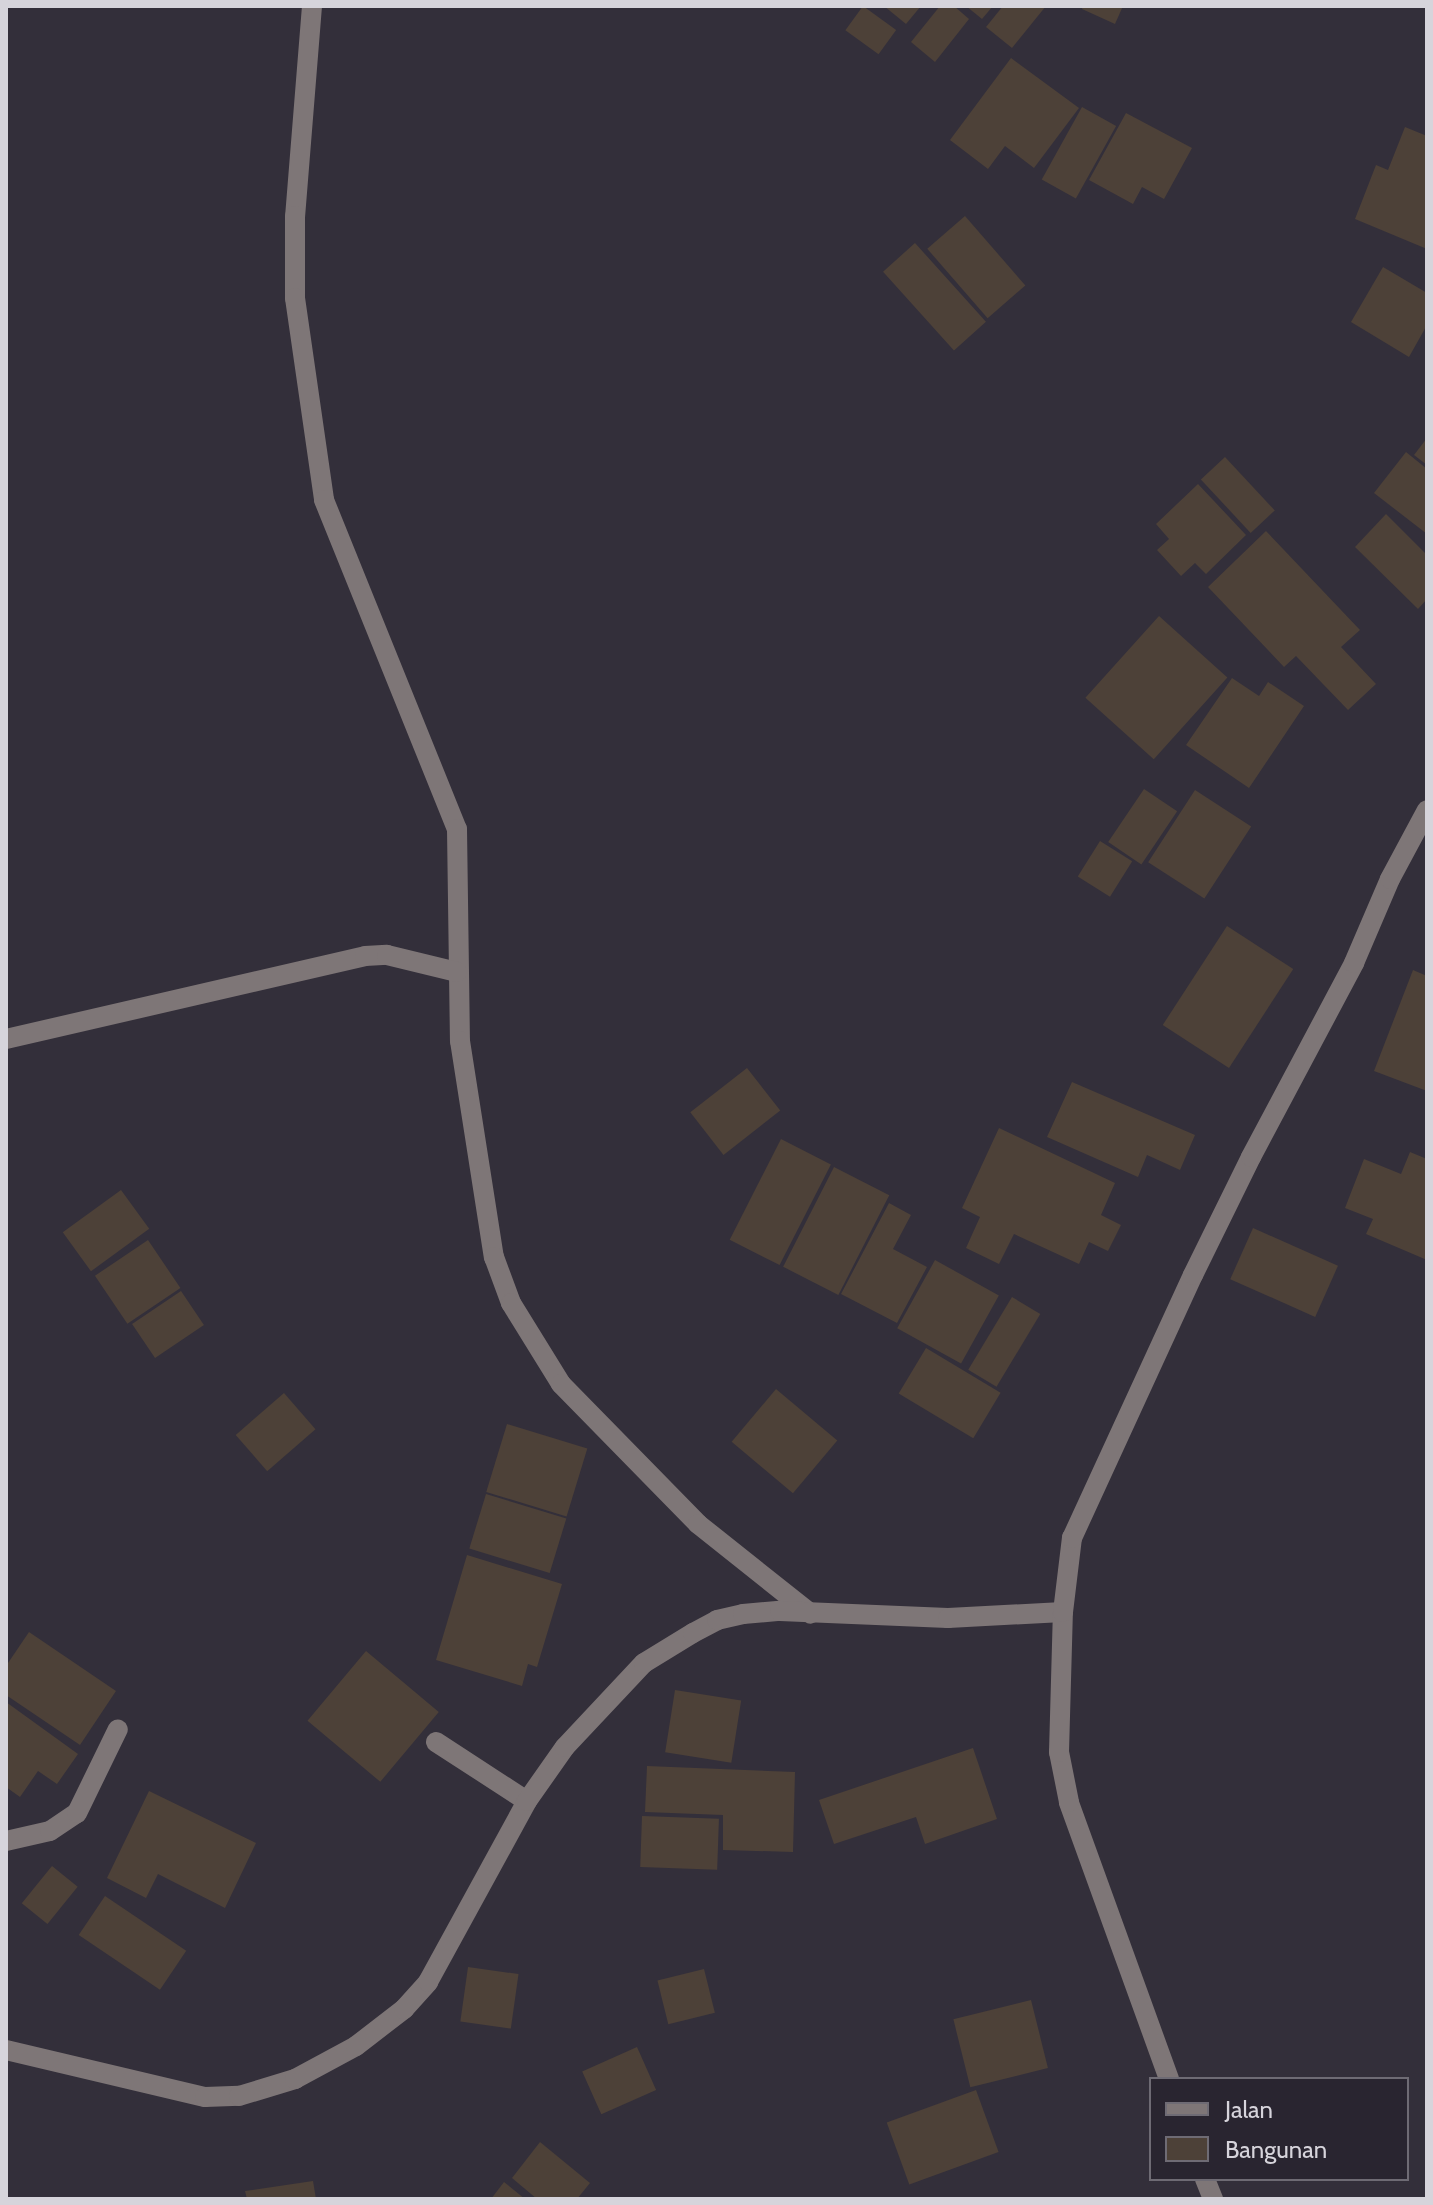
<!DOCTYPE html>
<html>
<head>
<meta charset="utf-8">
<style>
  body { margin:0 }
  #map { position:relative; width:1433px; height:2205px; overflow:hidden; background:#332f3a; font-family:Cabin,sans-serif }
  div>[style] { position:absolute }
  .building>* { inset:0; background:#4d4138; transform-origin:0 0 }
  .minor>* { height:20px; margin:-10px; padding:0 10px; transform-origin:10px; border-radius:10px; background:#7e7677 }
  span { translate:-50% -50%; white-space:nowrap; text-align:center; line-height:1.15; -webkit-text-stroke:8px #292530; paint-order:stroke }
  .frame { position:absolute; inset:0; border:8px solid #d6d4db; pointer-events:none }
  .legend { position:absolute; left:1149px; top:2077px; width:260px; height:104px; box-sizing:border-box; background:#292530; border:2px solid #6e6b74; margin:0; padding:10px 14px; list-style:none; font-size:24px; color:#d6d4db }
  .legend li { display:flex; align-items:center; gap:16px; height:40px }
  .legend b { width:40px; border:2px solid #6e6b74 }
</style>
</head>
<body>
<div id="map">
  <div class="building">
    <div style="left:863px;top:6px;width:41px;height:30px;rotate:36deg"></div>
    <div style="clip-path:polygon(884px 6px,921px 6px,906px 24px)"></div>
    <div style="clip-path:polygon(940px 6px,954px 6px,969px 19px,935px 62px,911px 42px)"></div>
    <div style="clip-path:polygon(966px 6px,993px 6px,982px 19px)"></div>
    <div style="clip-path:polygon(1003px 6px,1046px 6px,1012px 48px,986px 27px)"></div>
    <div style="clip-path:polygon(1083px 6px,1123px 6px,1115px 24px,1082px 9px)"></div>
    <div style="clip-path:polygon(1011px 58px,1079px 108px,1034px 168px,1005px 146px,988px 169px,950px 140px)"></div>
    <div style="left:1082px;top:107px;width:39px;height:83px;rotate:29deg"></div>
    <div style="clip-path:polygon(1126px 113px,1192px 148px,1164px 199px,1142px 187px,1133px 204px,1089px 180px)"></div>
    <div style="clip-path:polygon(1405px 127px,1427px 136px,1427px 249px,1355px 219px,1376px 165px,1388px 170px)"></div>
    <div style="left:965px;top:216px;width:92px;height:50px;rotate:49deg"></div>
    <div style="left:915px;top:243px;width:106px;height:43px;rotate:48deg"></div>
    <div style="clip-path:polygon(1383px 267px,1427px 293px,1427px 325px,1409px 357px,1351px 322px)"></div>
    <div style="clip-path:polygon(1427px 438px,1427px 465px,1414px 455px)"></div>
    <div style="clip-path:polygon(1406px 452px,1427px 469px,1427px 534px,1374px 493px)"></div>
    <div style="left:1225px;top:457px;width:73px;height:33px;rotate:47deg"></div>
    <div style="clip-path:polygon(1198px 484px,1246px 535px,1206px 574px,1195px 563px,1181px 576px,1157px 550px,1169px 539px,1156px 524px)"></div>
    <div style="clip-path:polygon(1386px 514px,1427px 555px,1427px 599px,1418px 609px,1355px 547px)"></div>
    <div style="clip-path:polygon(1266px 531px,1360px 630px,1341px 647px,1376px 684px,1348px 710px,1296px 656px,1284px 667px,1208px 587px)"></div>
    <div style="left:1159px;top:616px;width:92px;height:110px;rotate:42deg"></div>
    <div style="clip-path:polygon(1232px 678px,1259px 696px,1268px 682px,1304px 706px,1249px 788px,1186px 745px)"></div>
    <div style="left:1144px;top:789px;width:40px;height:64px;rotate:34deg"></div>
    <div style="left:1195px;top:790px;width:67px;height:86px;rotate:33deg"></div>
    <div style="left:1100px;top:841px;width:38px;height:42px;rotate:32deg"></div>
    <div style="left:1227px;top:926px;width:79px;height:118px;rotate:33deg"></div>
    <div style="clip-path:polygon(1413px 970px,1427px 976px,1427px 1091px,1374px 1071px)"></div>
    <div style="left:747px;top:1068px;width:54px;height:72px;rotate:52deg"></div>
    <div style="clip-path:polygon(1072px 1082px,1195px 1135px,1180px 1170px,1147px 1155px,1138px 1177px,1047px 1137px)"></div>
    <div style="clip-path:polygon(999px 1128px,1115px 1183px,1101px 1215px,1121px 1225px,1108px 1251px,1089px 1242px,1079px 1264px,1014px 1234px,999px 1264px,966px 1248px,980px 1217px,962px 1208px)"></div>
    <div style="left:781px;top:1139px;width:56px;height:113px;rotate:27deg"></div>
    <div style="clip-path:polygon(1410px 1152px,1427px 1159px,1427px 1260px,1366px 1234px,1373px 1219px,1345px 1208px,1364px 1159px,1401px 1174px)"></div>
    <div style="left:834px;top:1167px;width:62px;height:112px;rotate:27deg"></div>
    <div style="left:121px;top:1190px;width:48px;height:72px;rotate:54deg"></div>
    <div style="clip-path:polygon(889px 1203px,911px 1215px,893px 1249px,927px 1267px,897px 1323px,841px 1294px)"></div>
    <div style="left:1253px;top:1228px;width:93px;height:56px;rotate:24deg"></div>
    <div style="left:148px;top:1240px;width:58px;height:64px;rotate:56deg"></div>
    <div style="left:935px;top:1260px;width:73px;height:78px;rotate:29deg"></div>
    <div style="left:181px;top:1291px;width:41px;height:59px;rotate:56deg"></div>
    <div style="left:1012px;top:1297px;width:33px;height:85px;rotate:31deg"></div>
    <div style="left:926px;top:1348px;width:87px;height:53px;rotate:31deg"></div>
    <div style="left:776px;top:1389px;width:80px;height:69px;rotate:40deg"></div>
    <div style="left:284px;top:1393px;width:48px;height:64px;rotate:49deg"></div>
    <div style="left:507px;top:1424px;width:84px;height:71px;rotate:17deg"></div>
    <div style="left:486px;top:1494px;width:84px;height:57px;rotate:17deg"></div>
    <div style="clip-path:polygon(467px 1555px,562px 1584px,537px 1667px,528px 1664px,522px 1686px,436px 1660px)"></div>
    <div style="clip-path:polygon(29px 1632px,116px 1691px,80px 1745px,6px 1695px,6px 1666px)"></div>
    <div style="left:366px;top:1651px;width:95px;height:91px;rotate:40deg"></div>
    <div style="left:675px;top:1690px;width:67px;height:63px;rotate:9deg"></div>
    <div style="clip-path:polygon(6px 1702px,78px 1754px,57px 1784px,38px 1771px,20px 1797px,6px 1787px)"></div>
    <div style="clip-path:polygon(973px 1748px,997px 1819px,925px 1844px,916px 1817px,834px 1844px,819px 1800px)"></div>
    <div style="clip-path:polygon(647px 1766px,795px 1772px,793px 1852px,723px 1850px,723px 1815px,645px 1812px)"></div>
    <div style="clip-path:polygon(149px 1791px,256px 1843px,225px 1908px,158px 1874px,146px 1898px,107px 1878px)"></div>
    <div style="left:642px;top:1816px;width:77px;height:51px;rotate:2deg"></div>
    <div style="left:52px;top:1866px;width:33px;height:48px;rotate:39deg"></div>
    <div style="left:105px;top:1896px;width:98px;height:47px;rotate:34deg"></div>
    <div style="left:468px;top:1967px;width:51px;height:55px;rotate:8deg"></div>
    <div style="left:704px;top:1969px;width:45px;height:48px;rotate:76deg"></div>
    <div style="left:1031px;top:2000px;width:70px;height:80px;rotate:76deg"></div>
    <div style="left:637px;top:2047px;width:47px;height:60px;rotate:66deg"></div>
    <div style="left:976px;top:2090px;width:66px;height:95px;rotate:70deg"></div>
    <div style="clip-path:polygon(540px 2142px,590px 2183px,577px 2199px,537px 2199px,512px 2178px)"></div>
    <div style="clip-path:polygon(313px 2181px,316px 2199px,247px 2199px,245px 2191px)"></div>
    <div style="clip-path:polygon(504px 2182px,525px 2199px,491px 2199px)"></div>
  </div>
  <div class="minor">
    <div style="left:312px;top:6px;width:211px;rotate:94.6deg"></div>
    <div style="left:295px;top:216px;width:82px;rotate:90deg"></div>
    <div style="left:295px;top:298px;width:204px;rotate:81.8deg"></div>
    <div style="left:324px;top:500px;width:355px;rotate:68deg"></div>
    <div style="left:457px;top:829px;width:212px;rotate:89.2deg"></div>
    <div style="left:460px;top:1041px;width:219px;rotate:81.1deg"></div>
    <div style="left:494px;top:1257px;width:49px;rotate:69.7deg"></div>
    <div style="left:511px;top:1303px;width:95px;rotate:58.3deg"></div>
    <div style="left:561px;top:1384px;width:196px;rotate:45.6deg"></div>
    <div style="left:698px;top:1524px;width:144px;rotate:38.5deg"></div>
    <div style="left:6px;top:1039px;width:368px;rotate:-13deg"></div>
    <div style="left:365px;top:956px;width:22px;rotate:-3deg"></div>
    <div style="left:387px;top:955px;width:72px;rotate:13.7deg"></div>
    <div style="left:436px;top:1742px;width:108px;rotate:33deg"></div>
    <div style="left:6px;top:1841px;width:45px;rotate:-12.8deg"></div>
    <div style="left:50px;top:1831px;width:32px;rotate:-34deg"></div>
    <div style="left:77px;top:1813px;width:93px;rotate:-64deg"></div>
    <div style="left:6px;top:2050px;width:204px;rotate:13.3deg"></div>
    <div style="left:205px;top:2097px;width:34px;rotate:-2deg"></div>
    <div style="left:239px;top:2096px;width:59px;rotate:-16.9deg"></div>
    <div style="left:295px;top:2079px;width:69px;rotate:-28.4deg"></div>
    <div style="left:356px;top:2046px;width:61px;rotate:-37.6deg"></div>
    <div style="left:404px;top:2009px;width:36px;rotate:-48deg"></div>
    <div style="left:428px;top:1982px;width:206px;rotate:-61.3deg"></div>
    <div style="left:527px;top:1801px;width:66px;rotate:-54.9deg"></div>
    <div style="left:565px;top:1747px;width:115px;rotate:-46.8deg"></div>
    <div style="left:644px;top:1663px;width:57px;rotate:-31.5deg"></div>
    <div style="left:693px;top:1633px;width:27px;rotate:-28deg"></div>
    <div style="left:717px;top:1620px;width:27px;rotate:-13deg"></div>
    <div style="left:743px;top:1614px;width:37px;rotate:-5deg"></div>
    <div style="left:780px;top:1611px;width:168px;rotate:2.4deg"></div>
    <div style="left:948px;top:1618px;width:115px;rotate:-3deg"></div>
    <div style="left:1169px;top:2079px;width:294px;rotate:-109.9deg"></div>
    <div style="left:1069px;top:1802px;width:51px;rotate:-101.3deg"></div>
    <div style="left:1059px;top:1752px;width:140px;rotate:-88.4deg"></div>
    <div style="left:1063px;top:1612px;width:75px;rotate:-83.1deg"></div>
    <div style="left:1072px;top:1538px;width:289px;rotate:-65.3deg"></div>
    <div style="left:1193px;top:1275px;width:131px;rotate:-63.8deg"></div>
    <div style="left:1251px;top:1157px;width:220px;rotate:-62deg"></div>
    <div style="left:1354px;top:963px;width:91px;rotate:-66.8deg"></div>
    <div style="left:1390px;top:879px;width:78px;rotate:-61.8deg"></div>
    <div style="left:1205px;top:2179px;width:22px;rotate:68deg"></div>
  </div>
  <div class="frame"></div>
  <ul class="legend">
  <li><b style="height:10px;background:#7e7677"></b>Jalan</li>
  <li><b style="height:22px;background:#4d4138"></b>Bangunan</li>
  </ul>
</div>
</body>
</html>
